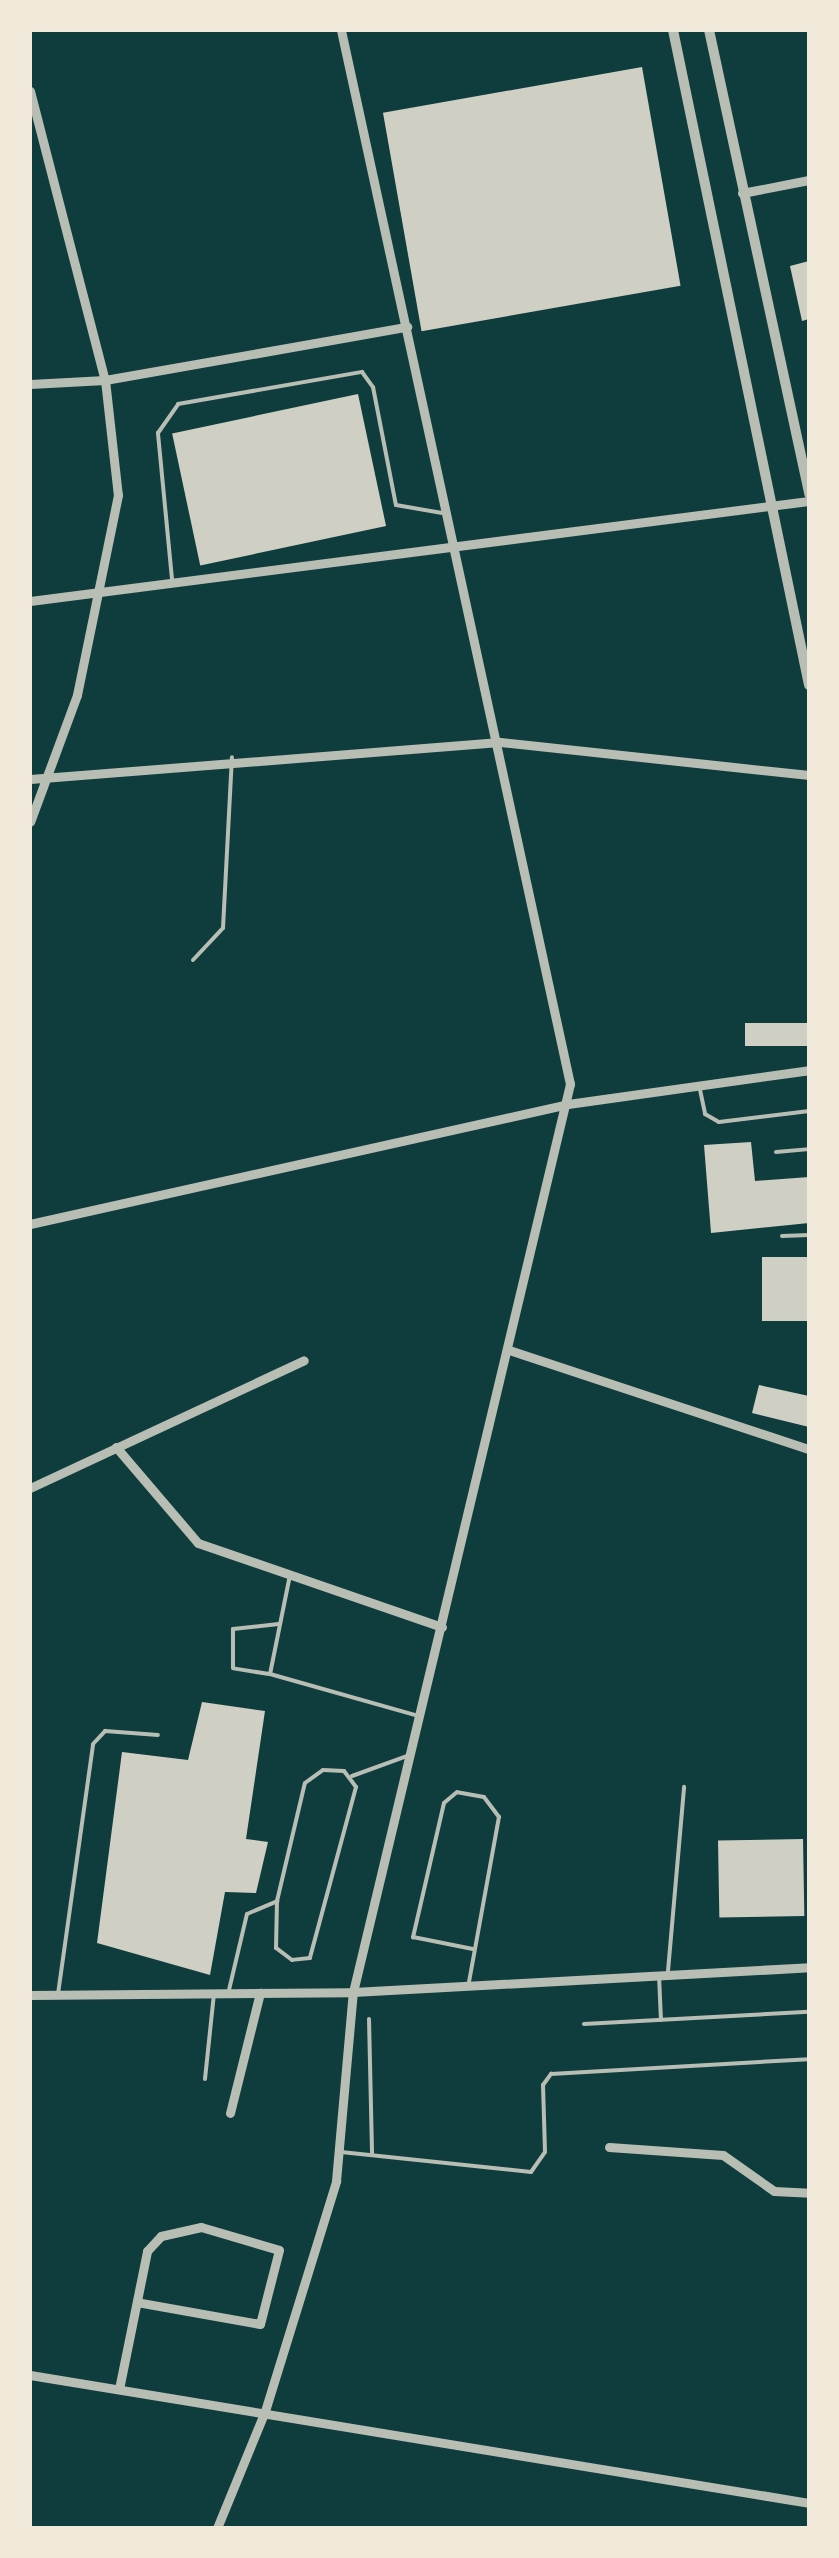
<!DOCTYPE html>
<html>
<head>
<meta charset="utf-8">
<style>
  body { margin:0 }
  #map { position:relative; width:839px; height:2558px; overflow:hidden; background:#0f3d3e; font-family:"Work Sans",sans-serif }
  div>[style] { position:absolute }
  .building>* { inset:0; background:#cfcfc3; transform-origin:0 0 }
  .service>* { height:4px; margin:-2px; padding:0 2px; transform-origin:2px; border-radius:2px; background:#b8beb3 }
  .minor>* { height:9px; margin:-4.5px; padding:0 4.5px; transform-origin:4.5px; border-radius:4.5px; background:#b8beb3 }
  .tertiary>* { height:10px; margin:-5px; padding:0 5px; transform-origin:5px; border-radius:5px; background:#b8beb3 }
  span { translate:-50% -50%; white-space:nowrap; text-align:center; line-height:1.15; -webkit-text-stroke:10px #f1e9da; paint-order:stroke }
  .frame { position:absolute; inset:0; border:32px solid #f1e9da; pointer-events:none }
</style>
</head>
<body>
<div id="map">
  <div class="building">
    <div style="left:642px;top:67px;width:222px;height:263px;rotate:80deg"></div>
    <div style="clip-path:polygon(809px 261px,809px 319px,802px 321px,790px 266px)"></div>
    <div style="left:358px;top:394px;width:135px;height:190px;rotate:78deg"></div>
    <div style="left:809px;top:1023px;width:23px;height:64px;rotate:90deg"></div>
    <div style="clip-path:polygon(751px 1142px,755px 1181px,809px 1177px,809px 1223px,711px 1233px,704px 1145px)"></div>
    <div style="left:809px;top:1257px;width:64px;height:47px;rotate:90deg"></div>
    <div style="clip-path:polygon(759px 1385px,809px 1396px,809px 1427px,752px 1413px)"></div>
    <div style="clip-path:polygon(202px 1702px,265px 1711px,246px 1839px,268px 1842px,256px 1893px,225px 1892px,210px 1975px,97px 1943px,122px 1752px,188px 1760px)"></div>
    <div style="left:803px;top:1839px;width:77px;height:85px;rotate:89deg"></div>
  </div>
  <div class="service">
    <div style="left:259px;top:30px;width:4px"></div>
    <div style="left:172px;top:579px;width:147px;rotate:-95.5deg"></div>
    <div style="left:158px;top:433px;width:35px;rotate:-55deg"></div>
    <div style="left:178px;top:404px;width:187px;rotate:-9.9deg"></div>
    <div style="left:362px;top:372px;width:19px;rotate:54deg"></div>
    <div style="left:373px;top:387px;width:120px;rotate:79deg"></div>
    <div style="left:396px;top:505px;width:47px;rotate:9.9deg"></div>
    <div style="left:193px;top:960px;width:44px;rotate:-46.8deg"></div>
    <div style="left:223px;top:928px;width:171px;rotate:-87deg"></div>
    <div style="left:699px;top:1085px;width:30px;rotate:78deg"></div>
    <div style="left:705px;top:1114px;width:16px;rotate:30deg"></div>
    <div style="left:719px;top:1122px;width:91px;rotate:-7deg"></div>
    <div style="left:776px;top:1152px;width:33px;rotate:-5deg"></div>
    <div style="left:782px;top:1236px;width:27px;rotate:-2deg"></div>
    <div style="left:290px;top:1575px;width:101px;rotate:101.4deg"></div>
    <div style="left:270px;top:1674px;width:154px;rotate:15.8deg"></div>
    <div style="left:269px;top:1674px;width:36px;rotate:-171deg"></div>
    <div style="left:233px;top:1668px;width:39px;rotate:-90deg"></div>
    <div style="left:233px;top:1629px;width:46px;rotate:-6.2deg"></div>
    <div style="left:352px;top:1776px;width:59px;rotate:-20deg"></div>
    <div style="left:668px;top:1971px;width:185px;rotate:-85deg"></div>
    <div style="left:659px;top:1975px;width:45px;rotate:87.5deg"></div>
    <div style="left:469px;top:1982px;width:168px;rotate:-79.7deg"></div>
    <div style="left:499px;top:1817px;width:25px;rotate:-127deg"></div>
    <div style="left:484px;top:1797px;width:27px;rotate:-170deg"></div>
    <div style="left:457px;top:1792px;width:17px;rotate:140deg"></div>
    <div style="left:444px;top:1803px;width:138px;rotate:103deg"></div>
    <div style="left:413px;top:1937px;width:61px;rotate:11.3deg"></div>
    <div style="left:229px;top:1990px;width:78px;rotate:-76.7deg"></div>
    <div style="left:247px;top:1914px;width:33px;rotate:-23deg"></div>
    <div style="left:277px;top:1901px;width:121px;rotate:-76.7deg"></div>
    <div style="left:305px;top:1783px;width:22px;rotate:-36deg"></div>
    <div style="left:323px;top:1770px;width:21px;rotate:3deg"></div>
    <div style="left:344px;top:1771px;width:20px;rotate:53deg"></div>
    <div style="left:356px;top:1787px;width:177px;rotate:105.1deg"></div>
    <div style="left:310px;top:1958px;width:18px;rotate:174deg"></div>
    <div style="left:292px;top:1960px;width:20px;rotate:-143deg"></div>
    <div style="left:276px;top:1948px;width:47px;rotate:-88.8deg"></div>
    <div style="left:58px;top:1994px;width:252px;rotate:-82deg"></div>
    <div style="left:93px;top:1744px;width:18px;rotate:-47deg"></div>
    <div style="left:105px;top:1731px;width:53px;rotate:4.3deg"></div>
    <div style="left:369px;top:2019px;width:136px;rotate:88.7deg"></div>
    <div style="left:584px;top:2024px;width:225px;rotate:-3.1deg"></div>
    <div style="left:205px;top:2079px;width:85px;rotate:-84deg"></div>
    <div style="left:341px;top:2152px;width:191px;rotate:6deg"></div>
    <div style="left:531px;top:2172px;width:24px;rotate:-55deg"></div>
    <div style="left:545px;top:2152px;width:67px;rotate:-91.7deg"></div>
    <div style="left:543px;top:2085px;width:14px;rotate:-54deg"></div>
    <div style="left:551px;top:2074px;width:258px;rotate:-3.3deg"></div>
  </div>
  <div class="minor">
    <div style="left:30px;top:91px;width:299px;rotate:75.5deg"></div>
    <div style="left:105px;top:380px;width:116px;rotate:83.6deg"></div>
    <div style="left:118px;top:495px;width:204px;rotate:101.6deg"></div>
    <div style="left:77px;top:695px;width:135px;rotate:110.3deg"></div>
    <div style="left:742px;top:193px;width:68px;rotate:-11deg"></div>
    <div style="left:30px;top:384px;width:75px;rotate:-3.1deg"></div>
    <div style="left:105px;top:380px;width:307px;rotate:-10deg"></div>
    <div style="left:30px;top:601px;width:785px;rotate:-7.32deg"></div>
    <div style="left:30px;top:779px;width:471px;rotate:-4.5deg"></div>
    <div style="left:500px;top:742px;width:311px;rotate:6.1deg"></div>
    <div style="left:30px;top:1224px;width:551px;rotate:-12.57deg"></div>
    <div style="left:568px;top:1104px;width:243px;rotate:-8deg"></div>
    <div style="left:509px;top:1350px;width:316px;rotate:18.3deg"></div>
    <div style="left:116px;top:1447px;width:126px;rotate:49.5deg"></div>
    <div style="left:198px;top:1543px;width:258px;rotate:19deg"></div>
    <div style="left:30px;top:1488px;width:302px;rotate:-25deg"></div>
    <div style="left:30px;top:1995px;width:323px;rotate:-0.5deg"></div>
    <div style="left:353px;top:1992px;width:457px;rotate:-3.1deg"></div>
    <div style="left:230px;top:2113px;width:124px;rotate:-76deg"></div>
    <div style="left:609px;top:2147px;width:114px;rotate:4deg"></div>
    <div style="left:723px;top:2155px;width:62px;rotate:35.2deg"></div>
    <div style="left:774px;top:2191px;width:35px;rotate:3deg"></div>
    <div style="left:30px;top:2375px;width:789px;rotate:9.33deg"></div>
    <div style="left:119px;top:2389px;width:141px;rotate:-78.5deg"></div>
    <div style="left:147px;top:2251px;width:21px;rotate:-47deg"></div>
    <div style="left:161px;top:2236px;width:41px;rotate:-12.7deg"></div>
    <div style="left:201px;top:2227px;width:81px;rotate:16.4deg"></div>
    <div style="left:279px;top:2250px;width:76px;rotate:104.4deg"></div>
    <div style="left:260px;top:2324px;width:125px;rotate:-169.9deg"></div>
    <div style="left:217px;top:2528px;width:126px;rotate:-67.7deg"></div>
    <div style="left:265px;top:2411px;width:241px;rotate:-72.8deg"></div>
    <div style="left:336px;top:2181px;width:190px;rotate:-84.9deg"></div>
    <div style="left:353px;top:1992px;width:934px;rotate:-76.56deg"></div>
    <div style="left:570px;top:1084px;width:1079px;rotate:-102.26deg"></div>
  </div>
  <div class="tertiary">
    <div style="left:673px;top:30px;width:669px;rotate:78.27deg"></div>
    <div style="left:709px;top:30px;width:475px;rotate:77.8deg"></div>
  </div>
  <div class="frame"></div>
</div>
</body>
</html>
